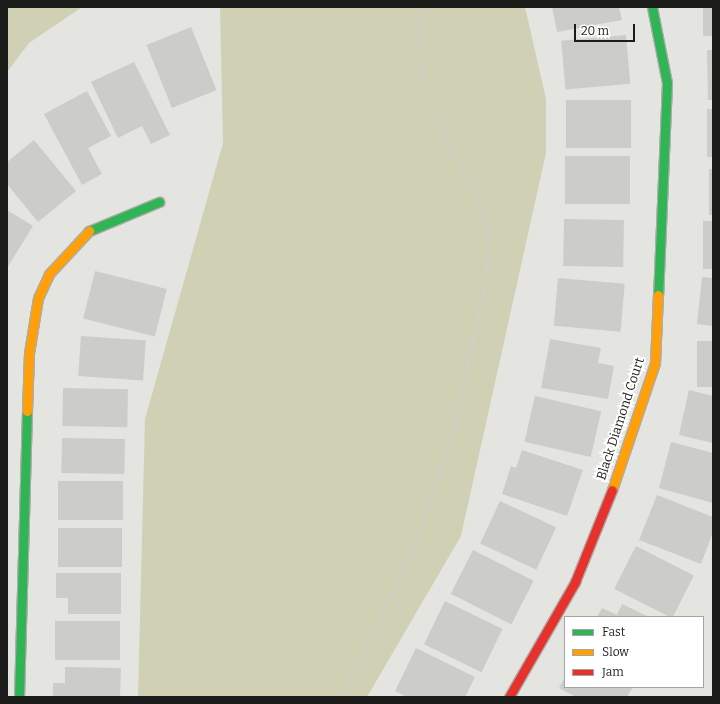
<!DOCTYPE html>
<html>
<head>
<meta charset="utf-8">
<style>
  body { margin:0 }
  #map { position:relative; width:720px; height:704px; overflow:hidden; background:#e4e4e1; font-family:Bitter,serif }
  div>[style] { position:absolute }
  .green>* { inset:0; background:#d0d1b4 }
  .building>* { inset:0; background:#ccccc9; transform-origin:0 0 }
  .path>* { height:2.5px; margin-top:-1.25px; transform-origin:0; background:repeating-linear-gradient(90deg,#cfcfcd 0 3px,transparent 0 6px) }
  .roads { filter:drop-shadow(1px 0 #acacaa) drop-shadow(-1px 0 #acacaa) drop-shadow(0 1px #acacaa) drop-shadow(0 -1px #acacaa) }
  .fast>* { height:9px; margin:-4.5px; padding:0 4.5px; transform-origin:4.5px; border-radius:4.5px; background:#30b455 }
  .slow>* { height:9px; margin:-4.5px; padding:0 4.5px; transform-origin:4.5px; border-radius:4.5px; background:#ff9f0a }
  .jam>* { height:9px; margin:-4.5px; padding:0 4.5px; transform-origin:4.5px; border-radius:4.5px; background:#e5322d }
  span { translate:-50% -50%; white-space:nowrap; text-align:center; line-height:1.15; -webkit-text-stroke:4px #fff; paint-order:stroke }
  .street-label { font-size:13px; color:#1c1c1a }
  .frame { position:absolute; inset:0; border:8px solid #1c1c1a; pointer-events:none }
  .legend { position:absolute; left:564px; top:616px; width:140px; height:72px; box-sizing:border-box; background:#fff; border:1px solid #a4a4a3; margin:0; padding:5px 7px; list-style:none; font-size:12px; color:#1c1c1a }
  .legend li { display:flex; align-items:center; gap:8px; height:20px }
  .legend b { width:20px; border:1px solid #a4a4a3 }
  .scale { position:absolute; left:574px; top:24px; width:61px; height:18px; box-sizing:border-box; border:2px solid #1c1c1a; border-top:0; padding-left:5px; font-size:12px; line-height:14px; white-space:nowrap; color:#1c1c1a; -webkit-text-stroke:3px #fff; paint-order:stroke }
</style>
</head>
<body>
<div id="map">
  <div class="green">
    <div style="clip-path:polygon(7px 7px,82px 7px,29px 43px,7px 72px)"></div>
    <div style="clip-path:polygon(220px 7px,525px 7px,546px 99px,546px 153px,461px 536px,367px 697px,138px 697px,145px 419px,223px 143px)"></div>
  </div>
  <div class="building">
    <div style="clip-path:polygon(552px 7px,619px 7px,622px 20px,557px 32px)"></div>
    <div style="left:703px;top:7px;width:10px;height:29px"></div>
    <div style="left:191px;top:27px;width:68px;height:48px;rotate:68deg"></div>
    <div style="left:626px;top:35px;width:49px;height:65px;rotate:85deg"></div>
    <div style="clip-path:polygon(707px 50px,713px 50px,713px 100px,708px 100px)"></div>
    <div style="clip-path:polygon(134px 62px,170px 135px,151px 144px,142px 126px,118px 138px,91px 82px)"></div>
    <div style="clip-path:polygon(87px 91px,111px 136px,88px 148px,102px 174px,82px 185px,44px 114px)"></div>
    <div style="left:566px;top:100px;width:65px;height:48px"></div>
    <div style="left:707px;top:109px;width:6px;height:48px"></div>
    <div style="clip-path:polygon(34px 140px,76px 191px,38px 222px,7px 184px,7px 162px)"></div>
    <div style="left:565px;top:156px;width:65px;height:48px"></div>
    <div style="left:709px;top:169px;width:4px;height:46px"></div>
    <div style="clip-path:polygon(7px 210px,33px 226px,7px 268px)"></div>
    <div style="left:564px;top:219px;width:60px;height:47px;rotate:1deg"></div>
    <div style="left:703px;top:221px;width:10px;height:48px"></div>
    <div style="left:95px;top:271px;width:74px;height:49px;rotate:14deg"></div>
    <div style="clip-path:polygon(702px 277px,713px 278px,713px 326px,697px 324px)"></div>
    <div style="left:558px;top:278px;width:67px;height:48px;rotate:5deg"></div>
    <div style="left:81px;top:336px;width:65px;height:40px;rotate:4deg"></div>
    <div style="clip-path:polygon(550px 339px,601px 348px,598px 363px,614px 366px,608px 399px,541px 388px)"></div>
    <div style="left:697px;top:341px;width:16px;height:46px"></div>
    <div style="left:63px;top:388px;width:65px;height:38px;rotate:1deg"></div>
    <div style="clip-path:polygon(689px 390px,713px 396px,713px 443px,679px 435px)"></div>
    <div style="left:535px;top:396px;width:68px;height:47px;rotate:13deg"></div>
    <div style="left:62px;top:438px;width:63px;height:35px;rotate:1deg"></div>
    <div style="clip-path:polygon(671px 442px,713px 453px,713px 503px,659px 488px)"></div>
    <div style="clip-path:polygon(522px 450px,583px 470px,567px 516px,502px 494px,511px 466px,516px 468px)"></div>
    <div style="left:58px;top:481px;width:65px;height:39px"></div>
    <div style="clip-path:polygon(657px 495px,713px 517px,713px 532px,701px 564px,639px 540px)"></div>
    <div style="left:500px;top:501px;width:62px;height:47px;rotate:25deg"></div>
    <div style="left:58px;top:528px;width:64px;height:39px"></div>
    <div style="left:636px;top:546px;width:65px;height:48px;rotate:27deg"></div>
    <div style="left:473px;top:550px;width:68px;height:49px;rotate:27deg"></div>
    <div style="clip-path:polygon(56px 573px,121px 573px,121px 614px,68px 614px,68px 598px,56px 598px)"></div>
    <div style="left:445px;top:601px;width:64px;height:48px;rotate:26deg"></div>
    <div style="clip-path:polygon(622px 604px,649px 617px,597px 617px,602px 608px,617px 615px)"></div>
    <div style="left:55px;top:621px;width:65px;height:39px"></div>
    <div style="clip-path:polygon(416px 648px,475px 677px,465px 697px,407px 697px,395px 691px)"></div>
    <div style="clip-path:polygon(65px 667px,121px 668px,120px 697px,53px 697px,53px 683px,65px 683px)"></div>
    <div style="clip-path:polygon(565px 677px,565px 687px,633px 687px,627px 697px,576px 697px,559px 688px)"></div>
  </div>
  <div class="path">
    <div style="left:342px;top:697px;width:167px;rotate:-64.5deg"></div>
    <div style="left:414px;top:546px;width:114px;rotate:-71.1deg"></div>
    <div style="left:451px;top:438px;width:147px;rotate:-77.4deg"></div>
    <div style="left:483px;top:295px;width:49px;rotate:-81.9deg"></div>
    <div style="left:490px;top:246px;width:47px;rotate:-102.3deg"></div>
    <div style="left:480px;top:200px;width:73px;rotate:-119.7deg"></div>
    <div style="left:444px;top:137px;width:68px;rotate:-109.8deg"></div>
    <div style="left:421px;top:73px;width:66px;rotate:-90deg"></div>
  </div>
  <div class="roads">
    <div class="fast">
      <div style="left:652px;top:7px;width:77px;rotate:78.8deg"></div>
      <div style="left:667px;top:83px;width:212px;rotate:92.4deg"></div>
      <div style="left:89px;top:231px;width:76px;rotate:-22.5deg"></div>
      <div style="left:19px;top:697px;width:286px;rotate:-88.4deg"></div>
    </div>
    <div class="slow">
      <div style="left:27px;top:411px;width:58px;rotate:-88deg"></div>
      <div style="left:29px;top:353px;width:56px;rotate:-80.7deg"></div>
      <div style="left:38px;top:298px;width:26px;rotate:-65deg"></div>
      <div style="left:49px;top:274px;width:59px;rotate:-47.1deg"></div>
      <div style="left:612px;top:490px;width:134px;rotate:-71.3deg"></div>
      <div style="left:655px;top:363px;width:68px;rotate:-87.5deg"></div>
    </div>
    <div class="jam">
      <div style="left:509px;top:697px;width:133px;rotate:-60.1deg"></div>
      <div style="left:575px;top:582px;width:99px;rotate:-68.1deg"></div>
    </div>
  </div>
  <div class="street-label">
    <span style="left:621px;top:419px;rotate:-72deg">Black Diamond Court</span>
  </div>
  <div class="frame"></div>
  <ul class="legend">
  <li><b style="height:5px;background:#30b455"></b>Fast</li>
  <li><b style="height:5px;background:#ff9f0a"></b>Slow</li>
  <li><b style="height:5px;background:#e5322d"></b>Jam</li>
  </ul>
  <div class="scale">20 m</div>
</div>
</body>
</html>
